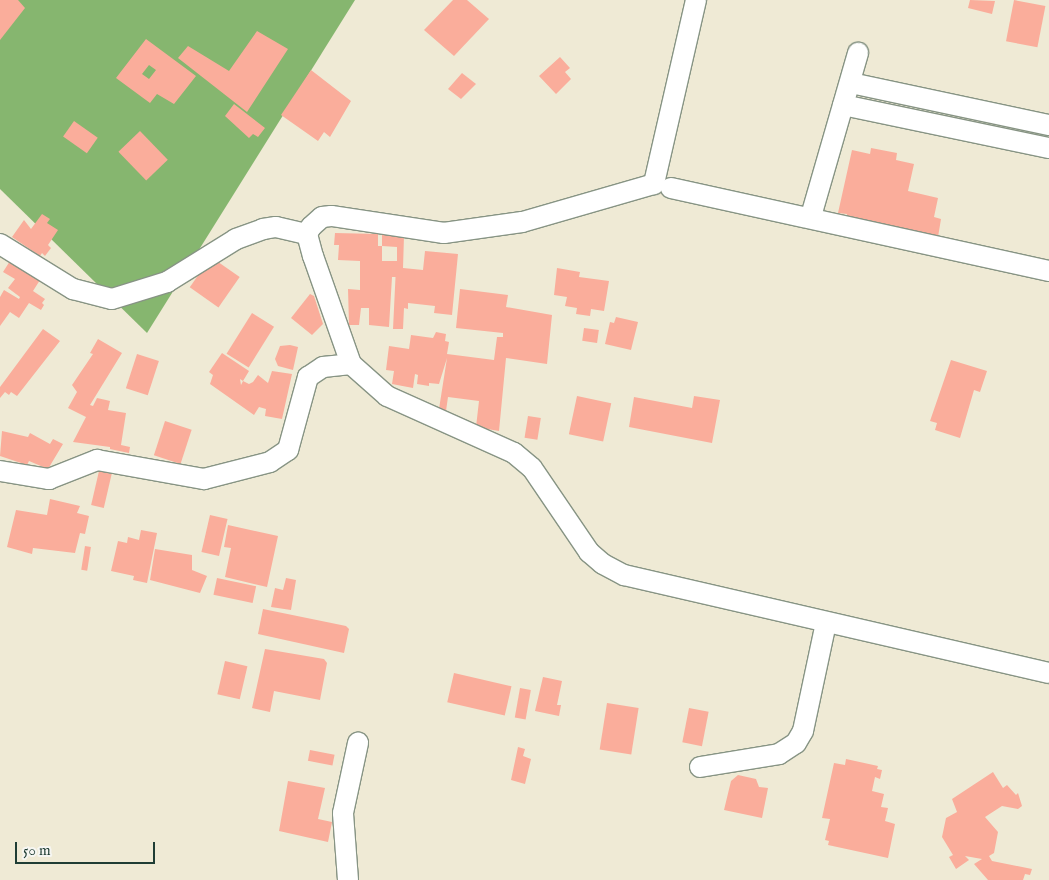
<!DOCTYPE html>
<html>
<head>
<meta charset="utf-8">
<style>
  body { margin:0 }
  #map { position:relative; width:1049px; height:880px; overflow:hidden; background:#efead5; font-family:"IM FELL English",serif }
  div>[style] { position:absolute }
  .forest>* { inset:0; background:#86b66f }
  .building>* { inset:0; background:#faad9b; transform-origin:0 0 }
  .roads { filter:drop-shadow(1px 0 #879484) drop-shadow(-1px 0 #879484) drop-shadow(0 1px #879484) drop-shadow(0 -1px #879484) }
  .street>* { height:20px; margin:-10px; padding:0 10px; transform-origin:10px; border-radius:10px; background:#fff }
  span { translate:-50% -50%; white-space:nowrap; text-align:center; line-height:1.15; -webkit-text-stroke:4.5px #f6f6f2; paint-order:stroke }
  .scale { position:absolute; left:15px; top:842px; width:140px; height:22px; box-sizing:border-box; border:2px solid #1f3d34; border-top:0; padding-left:6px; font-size:15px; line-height:18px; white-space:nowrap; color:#1f3d34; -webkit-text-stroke:4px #f6f6f2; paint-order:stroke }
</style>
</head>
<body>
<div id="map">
  <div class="forest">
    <div style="clip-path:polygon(0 0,355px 0,147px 333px,0 189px)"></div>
  </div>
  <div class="building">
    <div style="clip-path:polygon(0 0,18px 0,25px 8px,0 40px)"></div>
    <div style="clip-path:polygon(453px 0,467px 0,489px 19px,454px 56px,424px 30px)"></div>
    <div style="clip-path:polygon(970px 0,995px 1px,992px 14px,968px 8px)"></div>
    <div style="left:1014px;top:0;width:32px;height:42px;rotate:11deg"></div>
    <div style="clip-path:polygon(257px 31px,288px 49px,247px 112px,178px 58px,188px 46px,229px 71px)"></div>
    <div style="clip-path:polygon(evenodd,146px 39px,196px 76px,174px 104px,157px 94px,150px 103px,116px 78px,146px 39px,149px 65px,156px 70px,149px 79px,142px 74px,149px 65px)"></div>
    <div style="clip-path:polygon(560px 57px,570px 68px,565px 72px,571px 79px,556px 94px,539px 76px)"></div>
    <div style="clip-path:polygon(311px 70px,351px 101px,330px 137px,324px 132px,318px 141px,281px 115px)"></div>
    <div style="clip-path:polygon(462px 73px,476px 84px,461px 99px,448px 89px)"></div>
    <div style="clip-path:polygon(234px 104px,265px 128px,258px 137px,253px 134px,249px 138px,225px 116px)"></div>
    <div style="left:74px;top:121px;width:29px;height:19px;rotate:35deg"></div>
    <div style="left:140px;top:131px;width:40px;height:30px;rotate:46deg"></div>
    <div style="clip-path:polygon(871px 148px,897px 153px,896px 160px,914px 164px,908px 191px,938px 198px,934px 217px,941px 219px,938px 237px,846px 221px,847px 214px,838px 213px,852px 150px,870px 154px)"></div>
    <div style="clip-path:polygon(42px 214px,50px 219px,47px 223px,58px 230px,48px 245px,51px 248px,45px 256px,42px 253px,40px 256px,12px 237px,24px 220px,31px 229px)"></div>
    <div style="clip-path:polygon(335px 233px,378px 234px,378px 246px,382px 246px,382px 261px,397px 261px,397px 247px,382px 246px,382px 234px,404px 236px,403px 268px,423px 270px,425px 251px,458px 254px,452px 315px,434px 313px,435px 306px,408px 303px,408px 309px,404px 308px,403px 329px,393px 329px,396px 267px,396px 277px,392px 277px,389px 327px,369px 325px,369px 308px,361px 308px,359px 325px,349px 325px,348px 289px,360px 290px,360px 261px,338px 260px,339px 245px,334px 245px)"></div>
    <div style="left:211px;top:257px;width:35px;height:37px;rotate:35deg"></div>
    <div style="clip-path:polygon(10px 261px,40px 280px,33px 291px,45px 299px,42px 303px,44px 305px,41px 310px,29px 303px,19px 318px,10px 312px,0 326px,0 297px,4px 290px,19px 299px,20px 297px,8px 288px,15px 279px,3px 272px)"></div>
    <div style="clip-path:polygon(557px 268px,580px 272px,579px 277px,609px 281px,604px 311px,591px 309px,590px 316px,576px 314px,577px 308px,565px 306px,567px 297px,554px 295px)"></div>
    <div style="clip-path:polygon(460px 289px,508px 295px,506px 307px,552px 315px,547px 364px,506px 358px,499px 431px,476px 427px,479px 401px,448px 397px,446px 411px,439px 409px,447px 358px,439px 384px,429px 383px,429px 386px,417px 384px,418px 375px,415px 374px,413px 388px,392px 384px,394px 371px,386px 370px,389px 346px,409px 349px,411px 335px,433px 338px,436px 332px,446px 334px,445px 341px,449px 342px,447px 354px,494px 360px,497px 337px,503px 337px,503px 333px,456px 328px)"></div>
    <div style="clip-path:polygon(310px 294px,314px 296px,323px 324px,312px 335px,291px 318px)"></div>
    <div style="left:252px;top:313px;width:26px;height:48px;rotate:32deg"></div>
    <div style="clip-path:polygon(616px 317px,638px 322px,631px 350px,605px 344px,610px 322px,614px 323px)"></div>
    <div style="left:584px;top:328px;width:15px;height:13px;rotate:8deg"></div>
    <div style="clip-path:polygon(43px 329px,60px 341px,17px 396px,11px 392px,9px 395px,5px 392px,0 398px,0 387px)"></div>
    <div style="clip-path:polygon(98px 339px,122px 353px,90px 405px,93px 406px,97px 398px,106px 400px,110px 401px,108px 410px,126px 413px,121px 445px,130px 447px,129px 453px,110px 449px,110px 447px,73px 442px,86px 417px,68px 408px,77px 392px,72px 385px,93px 354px,90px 353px)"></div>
    <div style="clip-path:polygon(290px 345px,298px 347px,293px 370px,278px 366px,275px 359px,280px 346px)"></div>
    <div style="clip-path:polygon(222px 353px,249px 371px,243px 381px,240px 379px,241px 385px,243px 381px,249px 384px,253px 382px,258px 375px,268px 383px,272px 371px,292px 374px,282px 419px,265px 416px,266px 409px,259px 407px,254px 415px,210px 384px,213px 375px,209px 372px)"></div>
    <div style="left:137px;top:354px;width:23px;height:36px;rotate:18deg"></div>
    <div style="clip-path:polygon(951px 360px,987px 371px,980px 392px,974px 390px,960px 438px,935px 430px,937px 423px,930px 421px)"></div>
    <div style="left:577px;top:396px;width:35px;height:39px;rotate:12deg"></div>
    <div style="clip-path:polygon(694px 396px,720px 400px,712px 443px,629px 427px,634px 397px,692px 408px)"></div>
    <div style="left:528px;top:416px;width:13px;height:22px;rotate:9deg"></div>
    <div style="left:165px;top:421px;width:28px;height:36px;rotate:18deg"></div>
    <div style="clip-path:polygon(2px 431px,28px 437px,30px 433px,50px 444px,53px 439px,63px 444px,48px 469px,29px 461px,27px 465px,0 456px)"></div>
    <div style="left:99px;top:471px;width:13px;height:35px;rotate:13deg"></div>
    <div style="clip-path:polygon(50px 499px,80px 506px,77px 513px,89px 516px,85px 534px,80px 533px,75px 553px,33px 548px,32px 554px,7px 547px,16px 510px,47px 515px)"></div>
    <div style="left:210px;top:515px;width:18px;height:38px;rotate:13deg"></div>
    <div style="clip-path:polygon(228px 525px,278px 536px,267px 587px,225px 577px,231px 548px,224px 547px)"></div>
    <div style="clip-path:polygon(141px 530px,157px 533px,147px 583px,133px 580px,134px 576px,111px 571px,118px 541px,127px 543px,128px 537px,139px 540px)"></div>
    <div style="left:85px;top:546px;width:6px;height:24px;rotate:9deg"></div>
    <div style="clip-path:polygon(155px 549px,192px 555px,192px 570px,207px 576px,200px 593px,150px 580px)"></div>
    <div style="left:217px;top:578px;width:40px;height:17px;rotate:12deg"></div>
    <div style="clip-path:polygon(286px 578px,296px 580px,291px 610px,271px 607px,275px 588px,283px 590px)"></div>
    <div style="clip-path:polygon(263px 609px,346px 626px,349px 629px,344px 653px,258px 634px)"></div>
    <div style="clip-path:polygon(265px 649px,324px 659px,327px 663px,320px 700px,274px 691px,270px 712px,252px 708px)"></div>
    <div style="left:225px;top:661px;width:23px;height:34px;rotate:13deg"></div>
    <div style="left:454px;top:673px;width:59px;height:30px;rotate:13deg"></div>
    <div style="clip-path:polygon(543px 677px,562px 681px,557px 705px,561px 705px,559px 716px,535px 711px)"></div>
    <div style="left:520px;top:688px;width:11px;height:30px;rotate:10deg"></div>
    <div style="left:607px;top:703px;width:32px;height:47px;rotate:9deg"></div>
    <div style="left:689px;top:708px;width:20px;height:35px;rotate:11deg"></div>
    <div style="clip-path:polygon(518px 747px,525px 749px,523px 756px,531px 759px,525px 784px,511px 780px)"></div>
    <div style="left:310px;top:750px;width:25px;height:11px;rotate:11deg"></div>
    <div style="clip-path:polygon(846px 759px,878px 766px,877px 769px,882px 770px,880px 779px,875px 777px,872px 791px,884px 794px,881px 807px,888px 808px,885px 821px,895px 824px,888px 858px,828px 845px,829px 841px,825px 840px,830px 819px,822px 818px,834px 763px,845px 765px)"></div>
    <div style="clip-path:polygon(993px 772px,1003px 788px,1007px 785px,1016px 795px,1018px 793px,1022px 806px,1018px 809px,1002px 806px,985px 817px,998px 832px,994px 853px,989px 856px,992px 861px,1032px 869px,1030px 875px,1025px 874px,1023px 880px,988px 880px,974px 864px,982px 859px,965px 856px,969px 860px,956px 869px,949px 857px,953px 855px,942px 837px,946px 818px,957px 812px,952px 799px)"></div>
    <div style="clip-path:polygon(738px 775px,756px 779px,759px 787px,768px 788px,762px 818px,724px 810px,731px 781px)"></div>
    <div style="clip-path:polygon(288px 781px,325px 788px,318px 819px,332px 822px,328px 842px,279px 831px)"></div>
  </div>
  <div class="roads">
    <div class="street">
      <div style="left:696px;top:0;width:189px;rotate:102.9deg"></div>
      <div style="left:654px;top:184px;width:137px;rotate:163.9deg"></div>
      <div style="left:522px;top:222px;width:79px;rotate:172deg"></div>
      <div style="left:444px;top:233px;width:114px;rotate:-171.4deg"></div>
      <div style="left:331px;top:216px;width:9px;rotate:174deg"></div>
      <div style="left:322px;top:217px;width:15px;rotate:138deg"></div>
      <div style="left:311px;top:227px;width:8px;rotate:120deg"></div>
      <div style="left:307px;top:234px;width:23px;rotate:75deg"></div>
      <div style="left:313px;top:256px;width:114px;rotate:70.6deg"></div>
      <div style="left:351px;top:364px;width:48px;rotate:41.6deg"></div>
      <div style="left:387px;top:396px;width:139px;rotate:24.2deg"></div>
      <div style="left:514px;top:453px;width:23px;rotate:40deg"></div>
      <div style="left:532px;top:468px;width:102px;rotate:55.8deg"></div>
      <div style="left:589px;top:552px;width:18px;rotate:41deg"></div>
      <div style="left:603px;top:564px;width:24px;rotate:28deg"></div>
      <div style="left:624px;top:575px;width:436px;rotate:13deg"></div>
      <div style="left:851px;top:83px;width:202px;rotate:12deg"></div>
      <div style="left:843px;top:105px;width:210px;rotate:11.8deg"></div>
      <div style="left:671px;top:188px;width:387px;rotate:12.4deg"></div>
      <div style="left:811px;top:216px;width:170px;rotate:-73.9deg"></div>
      <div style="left:0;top:244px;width:86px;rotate:31.7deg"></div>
      <div style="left:73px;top:289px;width:40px;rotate:14.4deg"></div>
      <div style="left:112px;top:299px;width:58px;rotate:-17.2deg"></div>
      <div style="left:167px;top:282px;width:81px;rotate:-31.9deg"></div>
      <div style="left:236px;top:239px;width:29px;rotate:-20deg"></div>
      <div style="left:263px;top:229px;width:13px;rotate:-9deg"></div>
      <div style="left:276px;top:227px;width:32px;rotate:13deg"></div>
      <div style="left:0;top:471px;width:50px;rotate:9.3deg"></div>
      <div style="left:49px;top:479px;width:52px;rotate:-21.6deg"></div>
      <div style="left:97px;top:460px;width:109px;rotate:10.1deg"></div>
      <div style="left:204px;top:479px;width:68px;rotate:-14.4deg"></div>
      <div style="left:270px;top:462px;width:22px;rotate:-34deg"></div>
      <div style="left:288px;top:450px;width:76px;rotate:-74.7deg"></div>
      <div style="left:308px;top:377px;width:18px;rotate:-34deg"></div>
      <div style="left:323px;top:367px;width:28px;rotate:-6deg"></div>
      <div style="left:700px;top:767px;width:80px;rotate:-9.3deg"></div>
      <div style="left:779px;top:754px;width:20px;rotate:-33deg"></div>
      <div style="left:796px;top:743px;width:14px;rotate:-60deg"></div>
      <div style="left:803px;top:731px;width:110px;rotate:-78deg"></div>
      <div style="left:348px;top:880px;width:67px;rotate:-94.3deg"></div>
      <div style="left:343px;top:813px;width:72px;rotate:-77.9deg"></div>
    </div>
  </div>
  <div class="scale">50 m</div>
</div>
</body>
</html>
